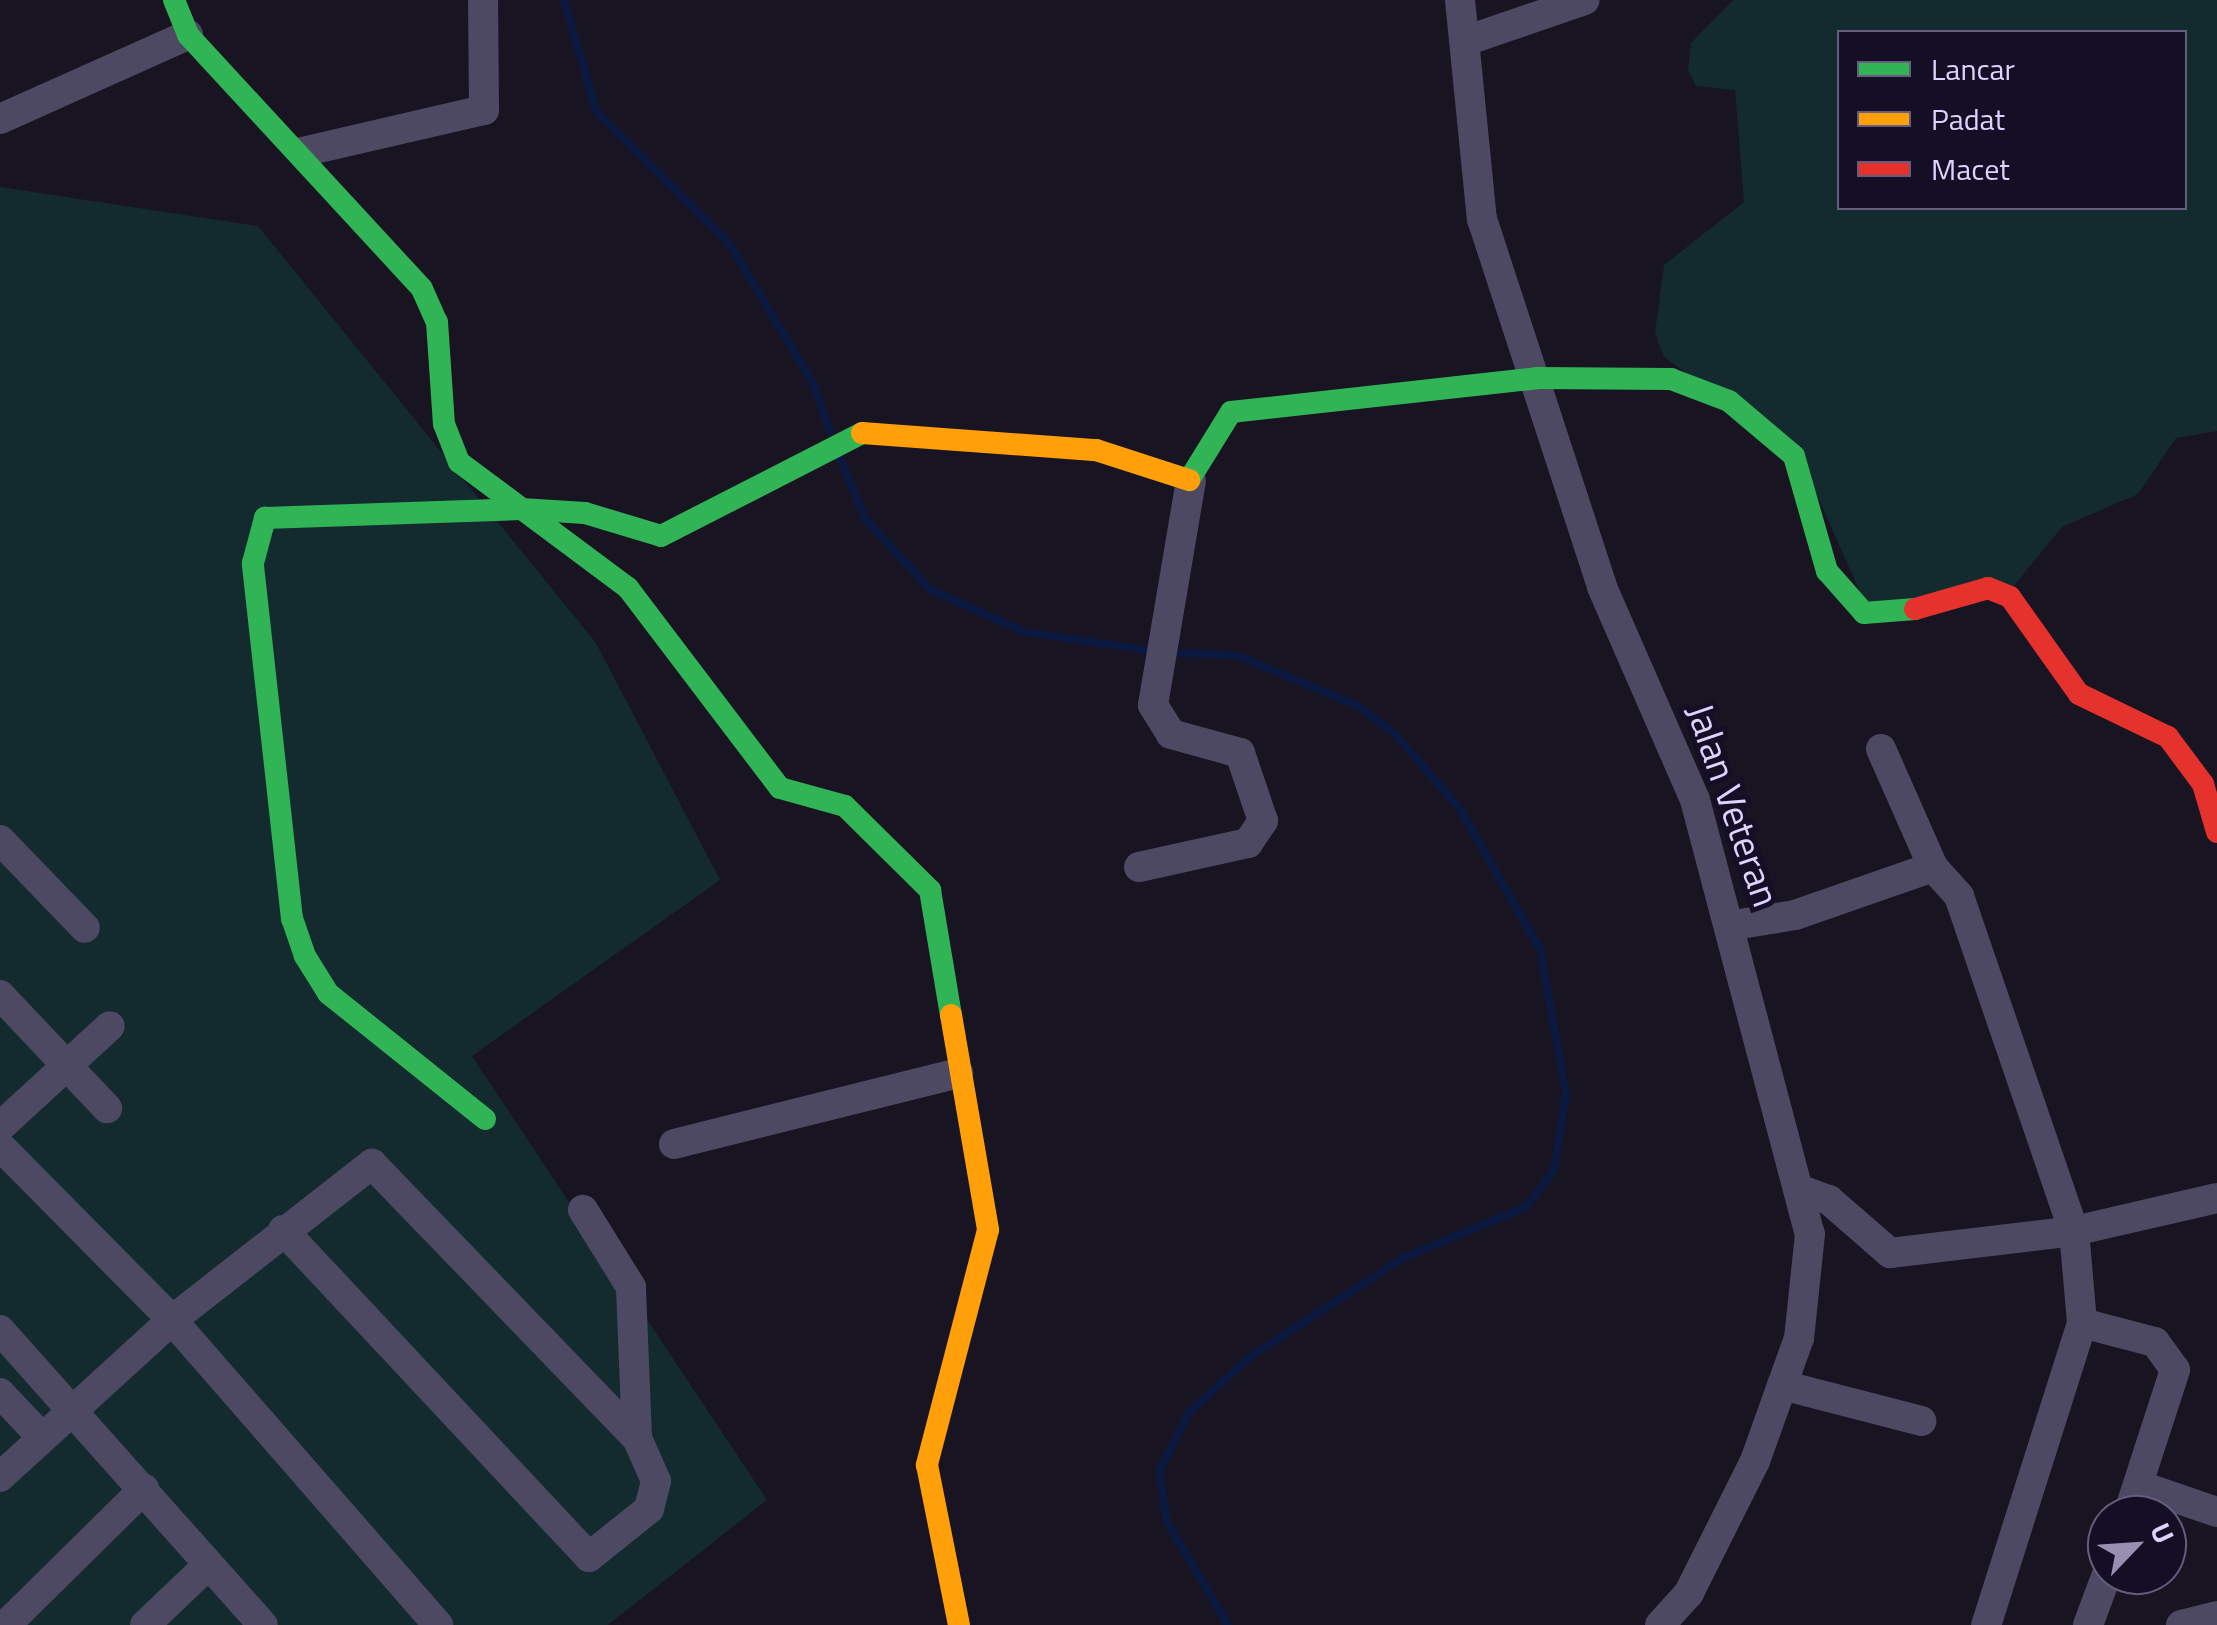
<!DOCTYPE html>
<html>
<head>
<meta charset="utf-8">
<style>
  body { margin:0 }
  #map { position:relative; width:2217px; height:1625px; overflow:hidden; background:#181421; font-family:"Titillium Web",sans-serif }
  div>[style] { position:absolute }
  .green>* { inset:0; background:#132a2e }
  .stream>* { height:8px; margin:-4px; padding:0 4px; transform-origin:4px; border-radius:4px; background:#0b1941 }
  .street>* { height:30px; margin:-15px; padding:0 15px; transform-origin:15px; border-radius:15px; background:#4d4962 }
  .fast>* { height:22px; margin:-11px; padding:0 11px; transform-origin:11px; border-radius:11px; background:#30b455 }
  .slow>* { height:22px; margin:-11px; padding:0 11px; transform-origin:11px; border-radius:11px; background:#ff9f0a }
  .jam>* { height:22px; margin:-11px; padding:0 11px; transform-origin:11px; border-radius:11px; background:#e5322d }
  span { translate:-50% -50%; white-space:nowrap; text-align:center; line-height:1.15; -webkit-text-stroke:10px #150f26; paint-order:stroke }
  .street-label { font-size:38px; color:#dcd3ff }
  .legend { position:absolute; left:1837px; top:30px; width:350px; height:180px; box-sizing:border-box; background:#150f26; border:2px solid #655d7d; margin:0; padding:12px 18px; list-style:none; font-size:30px; color:#dcd3ff }
  .legend li { display:flex; align-items:center; gap:20px; height:50px }
  .legend b { width:50px; border:2px solid #655d7d }
  .north { position:absolute; left:2087px; top:1495px; width:100px; height:100px; box-sizing:border-box; background:#150f26; border:2px solid #655d7d; border-radius:50%; rotate:65deg; font-size:28px; font-weight:700; line-height:40px; text-align:center; color:#dcd3ff }
  .north::after { content:''; display:block; margin:auto; width:35px; height:45px; background:#9790b1; clip-path:polygon(50% 0,100% 100%,50% 72%,0 100%) }
</style>
</head>
<body>
<div id="map">
  <div class="green">
    <div style="clip-path:polygon(evenodd,1733px 0,2217px 0,2217px 431px,2176px 438px,2138px 494px,2062px 527px,2012px 588px,1868px 610px,1799px 455px,1664px 357px,1655px 333px,1664px 265px,1744px 202px,1735px 90px,1696px 86px,1688px 70px,1691px 43px,1733px 0,1840px 32px,2184px 32px,2184px 208px,1840px 208px,1840px 32px)"></div>
    <div style="clip-path:polygon(0 187px,258px 226px,596px 643px,720px 880px,472px 1056px,767px 1500px,608px 1625px,0 1625px)"></div>
  </div>
  <div class="stream">
    <div style="left:564px;top:0;width:116px;rotate:73.9deg"></div>
    <div style="left:596px;top:111px;width:187px;rotate:44.8deg"></div>
    <div style="left:729px;top:243px;width:165px;rotate:59.1deg"></div>
    <div style="left:814px;top:385px;width:49px;rotate:70.8deg"></div>
    <div style="left:840px;top:458px;width:66px;rotate:67.7deg"></div>
    <div style="left:865px;top:519px;width:97px;rotate:47.1deg"></div>
    <div style="left:931px;top:590px;width:103px;rotate:24.1deg"></div>
    <div style="left:1025px;top:632px;width:129px;rotate:8.4deg"></div>
    <div style="left:1167px;top:652px;width:72px;rotate:3.2deg"></div>
    <div style="left:1239px;top:656px;width:129px;rotate:22.8deg"></div>
    <div style="left:1358px;top:706px;width:46px;rotate:37.1deg"></div>
    <div style="left:1395px;top:734px;width:99px;rotate:49.1deg"></div>
    <div style="left:1460px;top:809px;width:161px;rotate:60.3deg"></div>
    <div style="left:1540px;top:949px;width:147px;rotate:79.8deg"></div>
    <div style="left:1566px;top:1094px;width:77px;rotate:99deg"></div>
    <div style="left:1554px;top:1170px;width:46px;rotate:127.1deg"></div>
    <div style="left:1526px;top:1207px;width:133px;rotate:157.5deg"></div>
    <div style="left:1403px;top:1258px;width:182px;rotate:147.1deg"></div>
    <div style="left:1250px;top:1357px;width:81px;rotate:138deg"></div>
    <div style="left:1190px;top:1411px;width:68px;rotate:117.3deg"></div>
    <div style="left:1159px;top:1471px;width:52px;rotate:81.1deg"></div>
    <div style="left:1167px;top:1522px;width:120px;rotate:59.4deg"></div>
  </div>
  <div class="street">
    <div style="left:1460px;top:0;width:220px;rotate:84.3deg"></div>
    <div style="left:1482px;top:219px;width:387px;rotate:71.9deg"></div>
    <div style="left:1602px;top:587px;width:232px;rotate:66.4deg"></div>
    <div style="left:1695px;top:800px;width:449px;rotate:75.2deg"></div>
    <div style="left:1810px;top:1234px;width:105px;rotate:96deg"></div>
    <div style="left:1799px;top:1338px;width:131px;rotate:109.7deg"></div>
    <div style="left:1755px;top:1461px;width:148px;rotate:116.6deg"></div>
    <div style="left:1689px;top:1593px;width:43px;rotate:132.2deg"></div>
    <div style="left:1471px;top:39px;width:120px;rotate:-18.9deg"></div>
    <div style="left:0;top:119px;width:206px;rotate:-24.1deg"></div>
    <div style="left:302px;top:152px;width:187px;rotate:-13deg"></div>
    <div style="left:484px;top:110px;width:110px;rotate:-90.5deg"></div>
    <div style="left:1881px;top:749px;width:129px;rotate:66.2deg"></div>
    <div style="left:0;top:840px;width:122px;rotate:46deg"></div>
    <div style="left:1139px;top:867px;width:112px;rotate:-12.4deg"></div>
    <div style="left:1248px;top:843px;width:27px;rotate:-56deg"></div>
    <div style="left:1263px;top:821px;width:72px;rotate:-108.7deg"></div>
    <div style="left:1240px;top:753px;width:72px;rotate:-164.6deg"></div>
    <div style="left:1171px;top:734px;width:34px;rotate:-122deg"></div>
    <div style="left:1153px;top:705px;width:227px;rotate:-80.4deg"></div>
    <div style="left:1734px;top:925px;width:62px;rotate:-9.3deg"></div>
    <div style="left:1795px;top:915px;width:146px;rotate:-19.2deg"></div>
    <div style="left:1933px;top:867px;width:39px;rotate:48deg"></div>
    <div style="left:1959px;top:896px;width:354px;rotate:71.1deg"></div>
    <div style="left:2074px;top:1231px;width:92px;rotate:85deg"></div>
    <div style="left:2082px;top:1323px;width:317px;rotate:107.6deg"></div>
    <div style="left:0;top:995px;width:156px;rotate:46.6deg"></div>
    <div style="left:0;top:1127px;width:149px;rotate:-42.6deg"></div>
    <div style="left:674px;top:1144px;width:293px;rotate:-14deg"></div>
    <div style="left:0;top:1146px;width:245px;rotate:45.3deg"></div>
    <div style="left:172px;top:1320px;width:405px;rotate:48.9deg"></div>
    <div style="left:1804px;top:1191px;width:27px;rotate:20deg"></div>
    <div style="left:1829px;top:1200px;width:81px;rotate:41deg"></div>
    <div style="left:1890px;top:1253px;width:185px;rotate:-6.8deg"></div>
    <div style="left:2074px;top:1231px;width:147px;rotate:-13deg"></div>
    <div style="left:283px;top:1230px;width:448px;rotate:46.9deg"></div>
    <div style="left:589px;top:1557px;width:77px;rotate:-38.7deg"></div>
    <div style="left:649px;top:1509px;width:29px;rotate:-76deg"></div>
    <div style="left:656px;top:1481px;width:47px;rotate:-113.8deg"></div>
    <div style="left:637px;top:1438px;width:151px;rotate:-92.3deg"></div>
    <div style="left:631px;top:1287px;width:91px;rotate:-121.9deg"></div>
    <div style="left:2082px;top:1323px;width:75px;rotate:14.6deg"></div>
    <div style="left:2155px;top:1342px;width:34px;rotate:54deg"></div>
    <div style="left:2175px;top:1370px;width:152px;rotate:108deg"></div>
    <div style="left:0;top:1330px;width:395px;rotate:48.3deg"></div>
    <div style="left:1782px;top:1385px;width:144px;rotate:14.5deg"></div>
    <div style="left:0;top:1393px;width:59px;rotate:46.4deg"></div>
    <div style="left:0;top:1477px;width:233px;rotate:-42.4deg"></div>
    <div style="left:172px;top:1320px;width:254px;rotate:-38deg"></div>
    <div style="left:372px;top:1164px;width:381px;rotate:46deg"></div>
    <div style="left:2138px;top:1485px;width:83px;rotate:18.9deg"></div>
    <div style="left:6px;top:1625px;width:194px;rotate:-44.6deg"></div>
    <div style="left:145px;top:1625px;width:88px;rotate:-43.6deg"></div>
    <div style="left:2088px;top:1625px;width:54px;rotate:-69.6deg"></div>
    <div style="left:2181px;top:1625px;width:37px;rotate:-14deg"></div>
  </div>
  <div class="fast">
    <div style="left:174px;top:0;width:38px;rotate:68deg"></div>
    <div style="left:188px;top:35px;width:345px;rotate:47.3deg"></div>
    <div style="left:422px;top:289px;width:36px;rotate:66deg"></div>
    <div style="left:437px;top:322px;width:102px;rotate:86.1deg"></div>
    <div style="left:444px;top:424px;width:41px;rotate:68.5deg"></div>
    <div style="left:459px;top:462px;width:211px;rotate:36.7deg"></div>
    <div style="left:628px;top:588px;width:251px;rotate:52.8deg"></div>
    <div style="left:780px;top:788px;width:67px;rotate:15.5deg"></div>
    <div style="left:845px;top:806px;width:120px;rotate:44.7deg"></div>
    <div style="left:930px;top:890px;width:127px;rotate:80.5deg"></div>
    <div style="left:1189px;top:480px;width:80px;rotate:-58.3deg"></div>
    <div style="left:1231px;top:412px;width:308px;rotate:-6.3deg"></div>
    <div style="left:1537px;top:378px;width:134px;rotate:0.4deg"></div>
    <div style="left:1671px;top:379px;width:62px;rotate:20.8deg"></div>
    <div style="left:1729px;top:401px;width:85px;rotate:40.2deg"></div>
    <div style="left:1794px;top:456px;width:120px;rotate:74deg"></div>
    <div style="left:1827px;top:571px;width:56px;rotate:48.6deg"></div>
    <div style="left:1864px;top:613px;width:51px;rotate:-4.5deg"></div>
    <div style="left:485px;top:1119px;width:201px;rotate:-141.3deg"></div>
    <div style="left:328px;top:993px;width:44px;rotate:-121.9deg"></div>
    <div style="left:305px;top:956px;width:39px;rotate:-109deg"></div>
    <div style="left:292px;top:919px;width:358px;rotate:-96.3deg"></div>
    <div style="left:253px;top:563px;width:47px;rotate:-75.1deg"></div>
    <div style="left:265px;top:518px;width:256px;rotate:-2deg"></div>
    <div style="left:521px;top:509px;width:64px;rotate:3.6deg"></div>
    <div style="left:585px;top:513px;width:79px;rotate:16.8deg"></div>
    <div style="left:661px;top:536px;width:226px;rotate:-27.1deg"></div>
  </div>
  <div class="slow">
    <div style="left:862px;top:433px;width:235px;rotate:4.2deg"></div>
    <div style="left:1096px;top:450px;width:98px;rotate:17.9deg"></div>
    <div style="left:951px;top:1015px;width:218px;rotate:80.2deg"></div>
    <div style="left:988px;top:1230px;width:243px;rotate:104.6deg"></div>
    <div style="left:927px;top:1465px;width:163px;rotate:78.7deg"></div>
  </div>
  <div class="jam">
    <div style="left:1915px;top:609px;width:76px;rotate:-16deg"></div>
    <div style="left:1988px;top:588px;width:24px;rotate:22deg"></div>
    <div style="left:2010px;top:597px;width:119px;rotate:54.6deg"></div>
    <div style="left:2079px;top:694px;width:99px;rotate:25.8deg"></div>
    <div style="left:2168px;top:737px;width:59px;rotate:53.3deg"></div>
    <div style="left:2203px;top:784px;width:50px;rotate:73.7deg"></div>
  </div>
  <div class="street-label">
    <span style="left:1733px;top:805px;rotate:71deg">Jalan Veteran</span>
  </div>
  <ul class="legend">
  <li><b style="height:12px;background:#30b455"></b>Lancar</li>
  <li><b style="height:12px;background:#ff9f0a"></b>Padat</li>
  <li><b style="height:12px;background:#e5322d"></b>Macet</li>
  </ul>
  <div class="north">U</div>
</div>
</body>
</html>
